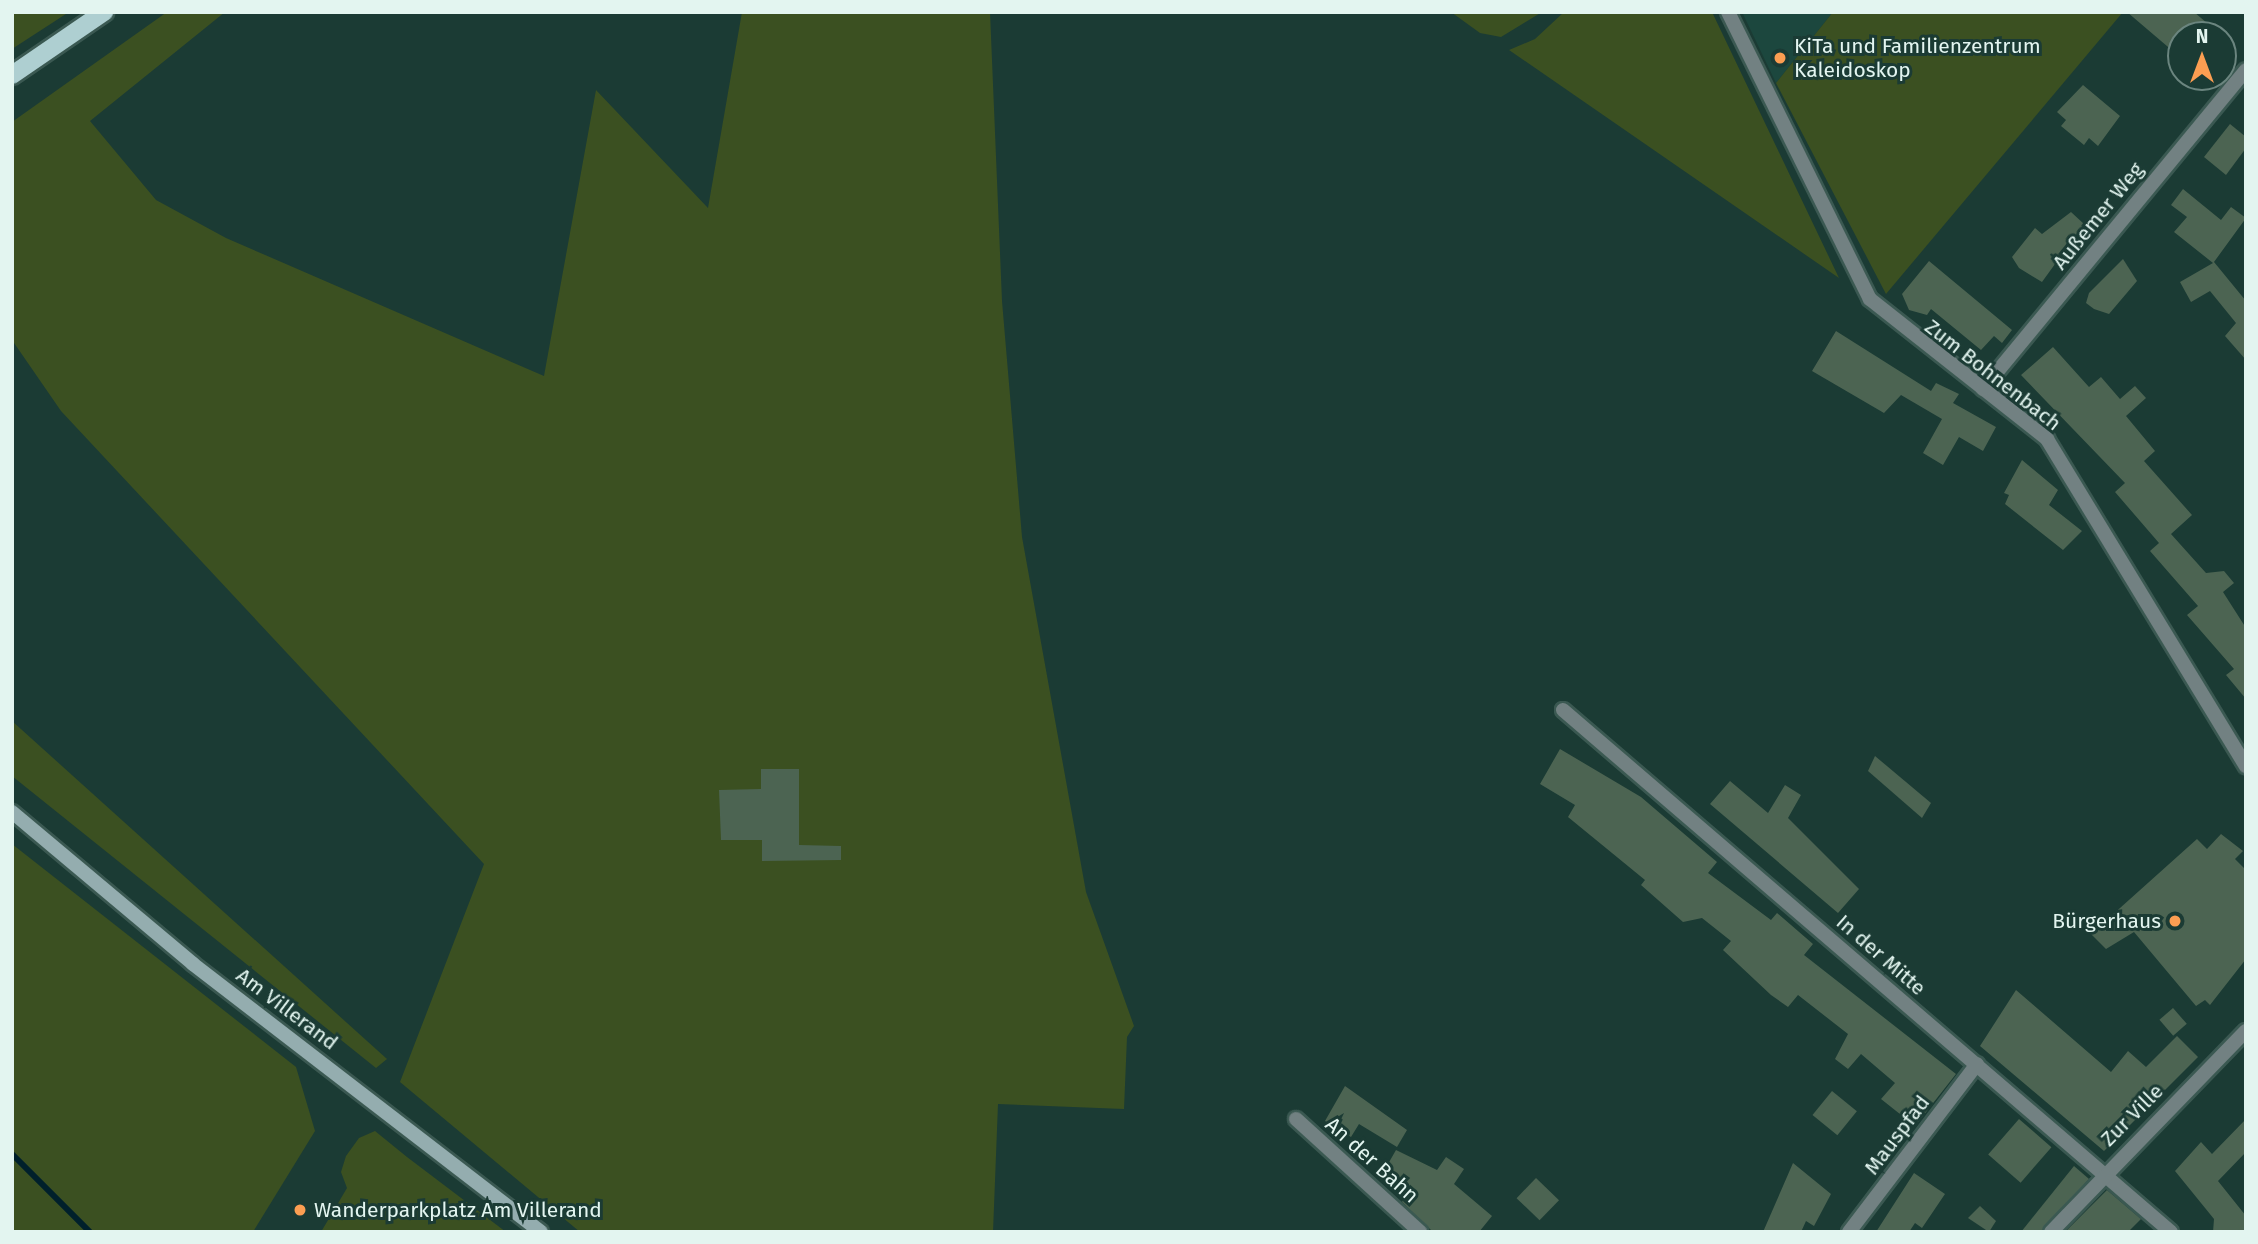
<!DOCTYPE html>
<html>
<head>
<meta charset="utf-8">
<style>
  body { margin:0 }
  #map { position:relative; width:2258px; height:1244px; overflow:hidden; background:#1b3b34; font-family:"Fira Sans",sans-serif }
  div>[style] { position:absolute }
  .built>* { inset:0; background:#1c473e }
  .green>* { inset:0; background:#3b5021 }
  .stream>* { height:6px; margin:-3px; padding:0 3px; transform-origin:3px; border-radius:3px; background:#00202b }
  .building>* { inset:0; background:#4c6452; transform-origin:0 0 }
  .roads { filter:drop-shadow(2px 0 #3b5952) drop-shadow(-2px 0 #3b5952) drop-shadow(0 2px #3b5952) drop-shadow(0 -2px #3b5952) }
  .minor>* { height:14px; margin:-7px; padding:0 7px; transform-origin:7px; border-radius:7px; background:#728182 }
  .secondary>* { height:14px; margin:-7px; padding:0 7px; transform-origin:7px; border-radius:7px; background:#94adaf }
  .primary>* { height:18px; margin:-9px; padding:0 9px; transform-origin:9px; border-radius:9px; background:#aecfd1 }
  .dots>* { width:19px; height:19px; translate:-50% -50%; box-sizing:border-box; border:4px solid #1b3b34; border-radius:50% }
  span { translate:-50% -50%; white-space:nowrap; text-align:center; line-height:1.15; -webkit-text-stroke:6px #1b3b34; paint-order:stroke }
  .poi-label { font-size:21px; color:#e3f5f0 }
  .left { translate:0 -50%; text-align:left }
  .right { translate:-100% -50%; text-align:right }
  .street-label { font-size:21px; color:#e3f5f0 }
  .frame { position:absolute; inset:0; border:14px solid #e3f5f0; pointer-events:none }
  .north { position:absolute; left:2167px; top:21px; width:70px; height:70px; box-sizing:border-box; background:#1b3b34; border:2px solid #6b857f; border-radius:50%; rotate:0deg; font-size:19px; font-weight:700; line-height:28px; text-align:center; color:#e3f5f0 }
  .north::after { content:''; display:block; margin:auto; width:24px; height:32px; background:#fc9e52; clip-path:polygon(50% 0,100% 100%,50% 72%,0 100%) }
</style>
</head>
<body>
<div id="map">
  <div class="built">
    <div style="clip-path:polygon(1742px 12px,1833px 12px,1776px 83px)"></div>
  </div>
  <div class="green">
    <div style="clip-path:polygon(12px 12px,69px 12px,12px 49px)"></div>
    <div style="clip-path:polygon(167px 12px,225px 12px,90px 121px,156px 200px,226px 238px,544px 376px,596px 90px,708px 208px,742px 12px,990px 12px,1002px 301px,1022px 537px,1086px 892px,1134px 1026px,1127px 1037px,1124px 1109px,998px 1104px,993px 1232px,580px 1232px,400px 1082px,484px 864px,61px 411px,12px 340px,12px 122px)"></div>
    <div style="clip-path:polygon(1451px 12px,1542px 12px,1501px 37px,1480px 33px)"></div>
    <div style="clip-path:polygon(1564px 12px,1712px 12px,1839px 278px,1509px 50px,1535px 39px)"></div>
    <div style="clip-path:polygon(1833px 12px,2123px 12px,1886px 294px,1776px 83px)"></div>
    <div style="clip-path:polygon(12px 721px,387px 1059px,376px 1068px,12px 776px)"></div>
    <div style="clip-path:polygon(12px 844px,296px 1067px,315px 1131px,253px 1232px,12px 1232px)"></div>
    <div style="clip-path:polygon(375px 1131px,407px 1157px,506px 1232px,321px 1232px,347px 1188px,341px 1172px,346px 1156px,359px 1138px)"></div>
  </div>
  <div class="stream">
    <div style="left:12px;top:1154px;width:110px;rotate:45deg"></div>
  </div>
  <div class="building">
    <div style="clip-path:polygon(2127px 12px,2194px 12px,2221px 35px,2181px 35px,2181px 58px)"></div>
    <div style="clip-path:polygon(2083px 85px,2120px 116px,2098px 146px,2089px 138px,2084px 145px,2061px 126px,2066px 120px,2057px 112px)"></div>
    <div style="clip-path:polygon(2230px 124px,2246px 137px,2246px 148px,2226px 175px,2204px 157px)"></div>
    <div style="clip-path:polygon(2183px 189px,2221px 220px,2231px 207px,2246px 218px,2214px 262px,2246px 301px,2246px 360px,2225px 336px,2236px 323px,2210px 291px,2191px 302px,2180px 282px,2213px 263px,2174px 232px,2187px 217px,2171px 205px)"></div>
    <div style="clip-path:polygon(2071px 212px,2084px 224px,2042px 282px,2019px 268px,2012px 257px,2035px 228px,2042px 234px)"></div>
    <div style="clip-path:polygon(2123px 259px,2137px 281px,2109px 314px,2094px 309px,2086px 303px,2089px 293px)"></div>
    <div style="clip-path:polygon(1929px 261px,2012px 330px,2002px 343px,1994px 336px,1981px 350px,1931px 309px,1927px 315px,1909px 310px,1902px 294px)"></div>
    <div style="clip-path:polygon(1836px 331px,1931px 391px,1936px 383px,1959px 394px,1953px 403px,1996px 427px,1983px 451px,1959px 437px,1943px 465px,1923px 453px,1942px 419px,1901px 395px,1884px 413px,1812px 371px)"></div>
    <div style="clip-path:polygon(2053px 347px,2089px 387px,2101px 377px,2120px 399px,2135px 386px,2146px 398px,2126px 416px,2155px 451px,2144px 461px,2192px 515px,2171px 534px,2206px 573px,2224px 571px,2234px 583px,2223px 592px,2246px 628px,2246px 699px,2226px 675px,2234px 669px,2187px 615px,2198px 606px,2150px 551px,2159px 543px,2115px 492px,2125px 483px,2021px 375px)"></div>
    <div style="clip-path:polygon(2022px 460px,2058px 490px,2049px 505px,2082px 531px,2063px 550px,2005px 504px,2009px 495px,2004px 493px)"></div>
    <div style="clip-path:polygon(1560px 749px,1641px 797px,1717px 862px,1708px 873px,1771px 920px,1777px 913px,1813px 944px,1804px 955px,1956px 1074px,1915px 1126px,1881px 1099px,1895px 1083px,1861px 1054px,1848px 1069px,1835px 1059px,1848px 1034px,1798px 995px,1788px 1007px,1771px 995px,1723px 950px,1731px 941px,1702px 918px,1683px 922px,1641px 885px,1645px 880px,1568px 817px,1575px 805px,1540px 784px)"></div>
    <div style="clip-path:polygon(1875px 756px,1931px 803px,1922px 818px,1868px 771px)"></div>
    <div style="clip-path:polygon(761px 769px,799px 769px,799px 845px,841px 846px,841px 860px,762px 861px,762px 840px,721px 840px,719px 790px,761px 789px)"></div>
    <div style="clip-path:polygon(1730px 781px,1768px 813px,1785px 785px,1801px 795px,1788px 818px,1859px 889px,1838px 913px,1710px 804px)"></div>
    <div style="clip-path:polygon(2221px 834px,2243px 851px,2235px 859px,2246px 870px,2246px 959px,2210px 1005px,2205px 1000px,2196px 1006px,2134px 932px,2106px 949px,2091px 934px,2197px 839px,2207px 849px)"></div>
    <div style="clip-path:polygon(2016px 990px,2111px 1072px,2128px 1051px,2146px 1067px,2177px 1036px,2198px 1057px,2104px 1151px,1980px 1046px)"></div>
    <div style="left:2173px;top:1008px;width:21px;height:18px;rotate:49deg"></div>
    <div style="clip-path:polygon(1345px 1086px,1407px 1130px,1397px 1147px,1359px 1124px,1351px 1137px,1325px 1121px)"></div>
    <div style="left:1832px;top:1091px;width:32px;height:31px;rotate:39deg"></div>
    <div style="left:2019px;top:1119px;width:43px;height:47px;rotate:41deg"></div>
    <div style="clip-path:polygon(2246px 1119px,2246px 1152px,2218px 1181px,2246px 1216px,2246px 1232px,2213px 1232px,2214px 1219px,2175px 1171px,2201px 1142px,2212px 1154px)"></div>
    <div style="clip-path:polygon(1396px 1150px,1437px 1170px,1446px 1157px,1464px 1169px,1454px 1184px,1492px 1216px,1479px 1232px,1433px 1232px,1402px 1202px,1406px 1195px,1380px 1178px)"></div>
    <div style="clip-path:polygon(1793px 1163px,1831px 1194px,1814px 1226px,1806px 1221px,1801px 1232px,1763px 1232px)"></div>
    <div style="clip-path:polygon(2074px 1166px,2089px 1179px,2042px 1232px,2021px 1232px)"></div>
    <div style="clip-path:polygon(1914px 1173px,1945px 1194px,1922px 1228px,1915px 1223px,1909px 1232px,1876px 1232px)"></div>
    <div style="left:1536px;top:1178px;width:32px;height:28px;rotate:44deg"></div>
    <div style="clip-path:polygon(2107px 1190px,2141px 1219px,2128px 1232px,2065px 1232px)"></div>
    <div style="clip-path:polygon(1980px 1206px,1996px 1221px,1989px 1232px,1968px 1218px)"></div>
  </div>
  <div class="roads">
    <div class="minor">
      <div style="left:1728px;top:12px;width:320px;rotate:63.7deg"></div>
      <div style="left:1870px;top:299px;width:226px;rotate:38.3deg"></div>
      <div style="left:2047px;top:439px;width:383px;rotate:58.7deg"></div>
      <div style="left:1983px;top:389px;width:413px;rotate:-50.5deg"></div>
      <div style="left:1563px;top:710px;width:801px;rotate:40.65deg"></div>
      <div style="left:1296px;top:1119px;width:168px;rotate:42.3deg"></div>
      <div style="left:1849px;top:1232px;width:211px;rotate:-52.7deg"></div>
      <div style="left:2051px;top:1232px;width:280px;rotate:-45.9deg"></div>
    </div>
    <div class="secondary">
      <div style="left:12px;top:812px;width:236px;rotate:40deg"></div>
      <div style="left:193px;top:964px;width:439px;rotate:37.6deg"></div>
    </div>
    <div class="primary">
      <div style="left:12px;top:75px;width:112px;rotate:-34.4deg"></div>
    </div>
  </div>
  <div class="dots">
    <div style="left:1780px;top:58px;background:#fc9e52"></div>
    <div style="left:2175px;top:921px;background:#fc9e52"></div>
    <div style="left:300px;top:1210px;background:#fc9e52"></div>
  </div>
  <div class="poi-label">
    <span class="left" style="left:1794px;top:58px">KiTa und Familienzentrum<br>Kaleidoskop</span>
    <span class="right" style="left:2161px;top:921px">Bürgerhaus</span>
    <span class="left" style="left:314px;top:1210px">Wanderparkplatz Am Villerand</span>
  </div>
  <div class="street-label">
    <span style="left:2098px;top:216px;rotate:-51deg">Außemer Weg</span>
    <span style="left:1993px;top:375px;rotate:38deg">Zum Bohnenbach</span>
    <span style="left:1881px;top:955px;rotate:41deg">In der Mitte</span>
    <span style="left:287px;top:1009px;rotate:37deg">Am Villerand</span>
    <span style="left:2132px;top:1115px;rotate:-45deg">Zur Ville</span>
    <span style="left:1897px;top:1135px;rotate:-53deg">Mauspfad</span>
    <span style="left:1372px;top:1160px;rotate:42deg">An der Bahn</span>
  </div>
  <div class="frame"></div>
  <div class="north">N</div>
</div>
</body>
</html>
